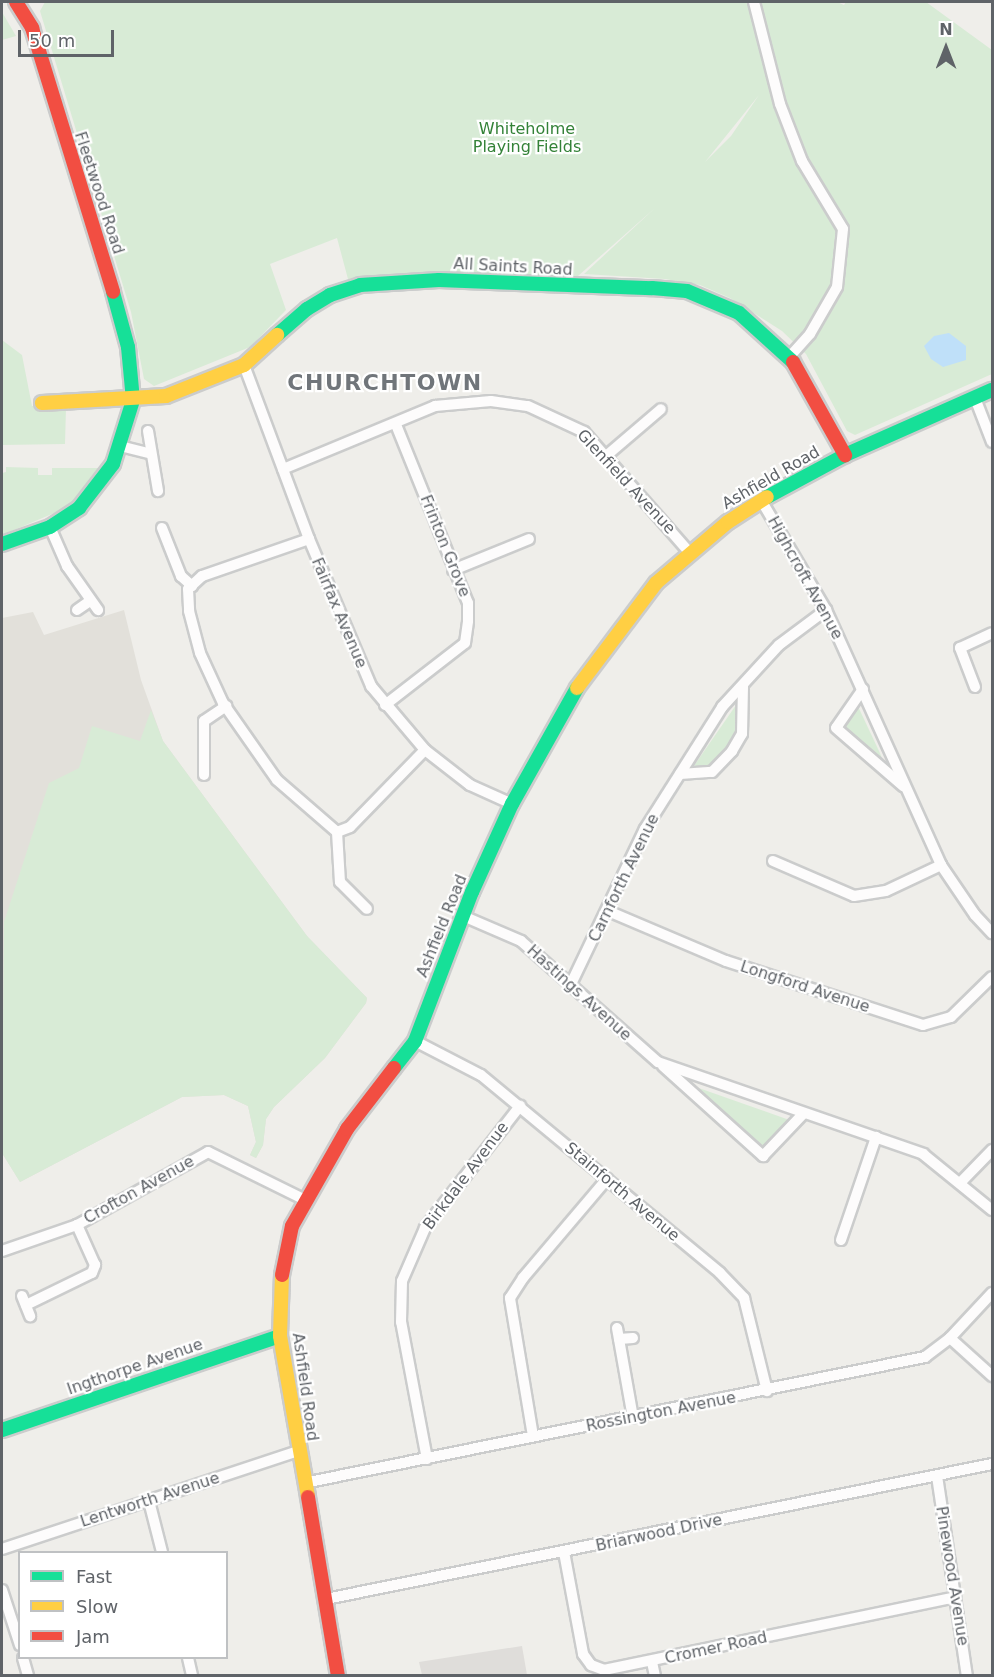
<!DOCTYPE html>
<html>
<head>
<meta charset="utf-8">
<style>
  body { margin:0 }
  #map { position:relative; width:994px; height:1677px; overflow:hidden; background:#efeeea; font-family:"DejaVu Sans",sans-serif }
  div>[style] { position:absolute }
  .industrial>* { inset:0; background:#dfddda }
  .education>* { inset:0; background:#e2e0da }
  .green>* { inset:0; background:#d8ebd6 }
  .water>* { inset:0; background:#bfe0f9 }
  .roads { filter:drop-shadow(2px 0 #cbcccc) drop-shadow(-2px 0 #cbcccc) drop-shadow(0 2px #cbcccc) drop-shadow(0 -2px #cbcccc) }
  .street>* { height:10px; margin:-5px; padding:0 5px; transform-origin:5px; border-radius:5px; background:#fdfcfc }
  .fast>* { height:14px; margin:-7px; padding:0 7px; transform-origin:7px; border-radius:7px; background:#16e098 }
  .slow>* { height:14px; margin:-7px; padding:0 7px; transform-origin:7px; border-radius:7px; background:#ffcf43 }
  .jam>* { height:14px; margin:-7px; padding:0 7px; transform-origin:7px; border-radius:7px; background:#f24e42 }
  span { translate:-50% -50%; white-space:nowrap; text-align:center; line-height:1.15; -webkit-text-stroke:4.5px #fff; paint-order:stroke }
  .park-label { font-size:16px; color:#348238 }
  .street-label { font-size:16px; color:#5f6368 }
  .district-label { font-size:22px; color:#70757a; font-weight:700; letter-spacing:1.5px }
  .frame { position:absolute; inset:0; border:3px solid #5f6368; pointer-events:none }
  .legend { position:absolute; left:18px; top:1551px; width:210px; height:108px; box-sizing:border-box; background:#fff; border:2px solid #bfc1c3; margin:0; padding:8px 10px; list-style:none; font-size:18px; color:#5f6368 }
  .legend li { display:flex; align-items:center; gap:12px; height:30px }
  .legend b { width:30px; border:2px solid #bfc1c3 }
  .north { position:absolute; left:916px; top:18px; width:60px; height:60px; -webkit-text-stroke:4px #fff; paint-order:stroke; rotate:0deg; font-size:16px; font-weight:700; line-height:24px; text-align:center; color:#5f6368 }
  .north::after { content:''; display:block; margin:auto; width:21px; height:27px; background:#5f6368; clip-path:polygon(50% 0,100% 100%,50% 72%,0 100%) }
  .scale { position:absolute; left:18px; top:30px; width:96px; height:27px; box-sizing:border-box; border:3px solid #5f6368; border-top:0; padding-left:8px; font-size:18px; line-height:21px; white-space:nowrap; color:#5f6368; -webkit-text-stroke:4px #fff; paint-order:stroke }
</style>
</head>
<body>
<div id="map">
  <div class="industrial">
    <div style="clip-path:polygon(522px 1646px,527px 1675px,422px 1675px,419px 1662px)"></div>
  </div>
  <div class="education">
    <div style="clip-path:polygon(124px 610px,141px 680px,163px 741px,307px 936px,367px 998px,366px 1003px,325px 1058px,274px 1107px,266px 1119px,263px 1145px,256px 1158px,250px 1155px,256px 1142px,248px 1106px,224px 1095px,182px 1097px,20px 1182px,2px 1153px,2px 618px,33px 612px,44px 635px)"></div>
  </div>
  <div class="green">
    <div style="clip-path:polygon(evenodd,45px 2px,837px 2px,844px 5px,846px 2px,926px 2px,992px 50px,992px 374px,855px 435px,847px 431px,806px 354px,782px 331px,730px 298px,700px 285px,665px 279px,584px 274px,655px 208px,578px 276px,426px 273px,348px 279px,337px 238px,270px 264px,286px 310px,250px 347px,154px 386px,144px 379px,131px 312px,40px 11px,45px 2px,759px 95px,731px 136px,705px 162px,759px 95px)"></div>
    <div style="clip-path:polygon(2px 12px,16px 36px,2px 40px)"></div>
    <div style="clip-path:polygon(2px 340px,22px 355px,32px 406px,66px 408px,65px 444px,2px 445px)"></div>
    <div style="clip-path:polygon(6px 467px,38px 468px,38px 475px,52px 475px,52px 468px,105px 468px,71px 506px,2px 535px,2px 473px,6px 472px)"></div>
    <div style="clip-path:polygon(743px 695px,742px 734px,712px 772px,689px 773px)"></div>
    <div style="clip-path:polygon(855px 700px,879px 751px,889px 775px,836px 728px)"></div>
    <div style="clip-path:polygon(151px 710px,163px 741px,307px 936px,367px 998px,366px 1003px,325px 1058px,274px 1107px,266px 1119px,263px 1145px,256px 1158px,250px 1155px,256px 1142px,248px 1106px,224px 1095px,182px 1097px,20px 1182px,2px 1153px,4px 922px,49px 783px,79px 768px,92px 726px,140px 741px)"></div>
    <div style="clip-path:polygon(693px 1086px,795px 1122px,763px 1156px)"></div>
  </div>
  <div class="water">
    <div style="clip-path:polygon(949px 333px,966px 346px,966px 360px,943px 367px,931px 359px,924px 346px,934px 336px)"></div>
  </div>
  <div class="roads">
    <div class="street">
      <div style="left:754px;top:2px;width:105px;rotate:75.7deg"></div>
      <div style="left:780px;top:104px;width:61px;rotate:68.9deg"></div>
      <div style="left:802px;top:161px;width:79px;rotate:58.9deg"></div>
      <div style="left:843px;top:229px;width:58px;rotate:95.9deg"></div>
      <div style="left:837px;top:287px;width:54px;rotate:119.9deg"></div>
      <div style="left:810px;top:334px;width:30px;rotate:132deg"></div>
      <div style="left:244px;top:365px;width:186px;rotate:69.5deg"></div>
      <div style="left:309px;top:539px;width:160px;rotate:67.1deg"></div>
      <div style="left:371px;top:686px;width:84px;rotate:49.8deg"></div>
      <div style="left:425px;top:750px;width:57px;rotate:37.9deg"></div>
      <div style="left:470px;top:785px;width:46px;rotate:24.3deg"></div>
      <div style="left:975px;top:398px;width:47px;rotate:68.9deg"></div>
      <div style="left:148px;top:431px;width:61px;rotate:80.5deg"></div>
      <div style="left:120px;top:446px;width:32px;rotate:14deg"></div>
      <div style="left:606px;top:456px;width:72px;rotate:-40.5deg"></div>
      <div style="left:283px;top:469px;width:165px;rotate:-22.5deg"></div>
      <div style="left:435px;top:406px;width:56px;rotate:-5.1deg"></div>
      <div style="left:491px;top:401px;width:37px;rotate:8deg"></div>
      <div style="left:528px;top:406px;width:62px;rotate:24.9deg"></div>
      <div style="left:584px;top:432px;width:161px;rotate:48.8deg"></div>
      <div style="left:761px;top:500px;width:128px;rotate:59.4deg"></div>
      <div style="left:826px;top:610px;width:280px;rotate:65.7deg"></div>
      <div style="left:941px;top:865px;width:60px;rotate:55.8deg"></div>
      <div style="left:975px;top:915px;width:25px;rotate:47deg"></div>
      <div style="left:50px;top:527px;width:43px;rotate:66.4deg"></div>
      <div style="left:67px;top:566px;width:54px;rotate:54.8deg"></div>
      <div style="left:162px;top:528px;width:52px;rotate:68.4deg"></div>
      <div style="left:181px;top:576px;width:15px;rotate:42deg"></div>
      <div style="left:309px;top:539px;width:113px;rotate:160.9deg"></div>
      <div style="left:202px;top:576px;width:19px;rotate:137deg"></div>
      <div style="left:188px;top:589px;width:22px;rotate:87deg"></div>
      <div style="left:189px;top:611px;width:43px;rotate:75.3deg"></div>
      <div style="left:200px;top:653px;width:55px;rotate:65.3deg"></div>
      <div style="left:223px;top:703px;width:94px;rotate:55deg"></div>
      <div style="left:277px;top:780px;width:79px;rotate:40.9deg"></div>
      <div style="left:337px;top:832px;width:14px;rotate:-21deg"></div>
      <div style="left:350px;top:827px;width:107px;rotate:-45.8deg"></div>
      <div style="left:453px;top:570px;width:82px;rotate:-22.2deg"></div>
      <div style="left:77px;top:610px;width:16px;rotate:-35deg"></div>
      <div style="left:975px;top:687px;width:42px;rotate:-111deg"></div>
      <div style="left:960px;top:648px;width:35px;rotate:-25deg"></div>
      <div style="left:863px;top:689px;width:47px;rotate:124.7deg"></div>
      <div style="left:836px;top:728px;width:89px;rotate:40.9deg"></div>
      <div style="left:385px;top:705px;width:101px;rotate:-37.8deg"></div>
      <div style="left:465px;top:643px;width:22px;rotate:-82deg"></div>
      <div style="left:468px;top:621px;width:18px;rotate:-90deg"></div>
      <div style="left:468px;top:603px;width:192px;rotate:-112deg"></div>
      <div style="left:680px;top:774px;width:32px;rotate:-4deg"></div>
      <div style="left:712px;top:772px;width:29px;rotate:-46deg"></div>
      <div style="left:732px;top:751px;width:20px;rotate:-60deg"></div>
      <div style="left:742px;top:734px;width:48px;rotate:-88.8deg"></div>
      <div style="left:204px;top:775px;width:54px;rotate:-90deg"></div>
      <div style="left:204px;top:721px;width:27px;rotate:-34deg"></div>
      <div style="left:337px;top:832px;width:50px;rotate:86.6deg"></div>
      <div style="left:340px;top:882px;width:38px;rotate:45deg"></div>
      <div style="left:773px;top:861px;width:88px;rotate:23.4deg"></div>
      <div style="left:854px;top:896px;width:32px;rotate:-9deg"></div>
      <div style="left:886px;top:891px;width:61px;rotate:-25.3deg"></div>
      <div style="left:608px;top:911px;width:128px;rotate:23deg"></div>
      <div style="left:726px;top:961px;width:207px;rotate:18deg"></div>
      <div style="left:923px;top:1025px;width:29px;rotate:-16deg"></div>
      <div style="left:951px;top:1017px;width:57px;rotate:-44.3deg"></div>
      <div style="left:463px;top:916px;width:63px;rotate:23.3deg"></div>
      <div style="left:521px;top:941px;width:183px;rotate:41.5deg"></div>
      <div style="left:658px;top:1062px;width:281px;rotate:19.1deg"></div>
      <div style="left:923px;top:1154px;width:89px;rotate:39.1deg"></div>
      <div style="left:571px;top:984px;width:172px;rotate:-64.5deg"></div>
      <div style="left:645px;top:829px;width:144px;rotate:-57.7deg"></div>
      <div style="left:722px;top:707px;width:84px;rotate:-47.4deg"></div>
      <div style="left:779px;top:645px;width:59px;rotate:-36.7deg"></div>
      <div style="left:415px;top:1041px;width:74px;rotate:27.3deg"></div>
      <div style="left:481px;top:1075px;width:310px;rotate:39.6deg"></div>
      <div style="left:720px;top:1273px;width:35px;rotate:46deg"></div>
      <div style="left:744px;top:1298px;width:96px;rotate:76.1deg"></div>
      <div style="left:663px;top:1066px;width:135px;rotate:42deg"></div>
      <div style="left:763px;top:1156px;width:59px;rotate:-46.4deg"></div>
      <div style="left:961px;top:1182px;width:45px;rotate:-45.9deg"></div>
      <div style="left:841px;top:1240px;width:109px;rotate:-71.2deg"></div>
      <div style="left:2px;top:1251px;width:79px;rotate:-19.1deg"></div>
      <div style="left:77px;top:1225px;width:150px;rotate:-29.1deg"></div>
      <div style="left:208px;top:1152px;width:108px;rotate:26.3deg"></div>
      <div style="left:22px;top:1296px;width:22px;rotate:68deg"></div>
      <div style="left:26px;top:1305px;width:73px;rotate:-25.9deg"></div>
      <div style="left:92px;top:1273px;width:9px;rotate:-69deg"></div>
      <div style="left:95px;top:1265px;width:44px;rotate:-114.2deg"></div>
      <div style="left:617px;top:1328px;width:91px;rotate:79.9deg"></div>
      <div style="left:950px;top:1338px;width:57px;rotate:42.1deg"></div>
      <div style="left:619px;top:1339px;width:14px;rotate:-4deg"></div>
      <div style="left:533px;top:1436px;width:140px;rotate:-99.5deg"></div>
      <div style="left:510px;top:1298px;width:24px;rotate:-57deg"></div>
      <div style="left:523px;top:1278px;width:130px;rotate:-49.7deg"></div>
      <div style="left:427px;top:1459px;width:139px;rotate:-100.7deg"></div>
      <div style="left:401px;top:1322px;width:41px;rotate:-88.6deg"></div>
      <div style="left:402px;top:1281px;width:58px;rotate:-66.5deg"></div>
      <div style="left:425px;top:1228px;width:155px;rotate:-52.1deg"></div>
      <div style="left:937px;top:1476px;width:202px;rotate:81.5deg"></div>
      <div style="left:304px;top:1483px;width:634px;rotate:-11.47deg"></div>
      <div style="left:925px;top:1357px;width:31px;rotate:-37deg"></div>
      <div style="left:950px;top:1338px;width:62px;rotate:-47deg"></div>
      <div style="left:149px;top:1501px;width:53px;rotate:75.7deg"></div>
      <div style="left:2px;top:1549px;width:312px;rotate:-18.3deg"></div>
      <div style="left:564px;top:1552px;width:104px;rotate:79.4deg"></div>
      <div style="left:583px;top:1654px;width:14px;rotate:54deg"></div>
      <div style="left:591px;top:1665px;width:14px;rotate:21deg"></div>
      <div style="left:604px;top:1670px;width:359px;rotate:-11.7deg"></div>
      <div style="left:2px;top:1590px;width:58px;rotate:71.9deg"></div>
      <div style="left:326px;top:1599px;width:680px;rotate:-11.46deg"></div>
      <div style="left:23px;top:1658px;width:19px;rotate:74deg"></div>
      <div style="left:188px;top:1658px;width:18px;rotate:77deg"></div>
      <div style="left:652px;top:1662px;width:14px;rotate:78deg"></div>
    </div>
    <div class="fast">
      <div style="left:277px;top:335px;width:40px;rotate:-41deg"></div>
      <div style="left:307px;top:309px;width:27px;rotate:-31deg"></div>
      <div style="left:330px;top:295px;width:32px;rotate:-18deg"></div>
      <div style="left:360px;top:285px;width:79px;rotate:-3.6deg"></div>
      <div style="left:439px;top:280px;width:213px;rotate:2.2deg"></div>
      <div style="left:652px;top:288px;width:35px;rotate:5deg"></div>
      <div style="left:687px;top:291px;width:56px;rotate:22.9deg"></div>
      <div style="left:739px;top:313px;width:73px;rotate:42.2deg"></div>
      <div style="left:767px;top:497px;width:89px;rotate:-28.3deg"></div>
      <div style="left:845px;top:455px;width:161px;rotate:-23.9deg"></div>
      <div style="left:2px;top:544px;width:51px;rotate:-19.5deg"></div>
      <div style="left:50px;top:527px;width:35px;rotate:-33deg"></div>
      <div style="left:79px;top:508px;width:56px;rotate:-52.3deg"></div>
      <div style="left:113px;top:464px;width:67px;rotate:-72.6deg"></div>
      <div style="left:133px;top:400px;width:53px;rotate:-95.4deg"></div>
      <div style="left:128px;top:347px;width:57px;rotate:-105.3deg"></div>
      <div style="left:394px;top:1068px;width:34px;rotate:-52deg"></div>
      <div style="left:415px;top:1041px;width:160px;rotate:-69.1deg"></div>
      <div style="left:472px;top:892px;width:97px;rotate:-65.6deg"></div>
      <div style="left:512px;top:804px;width:133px;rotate:-60.7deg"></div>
      <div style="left:2px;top:1430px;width:293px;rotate:-18.7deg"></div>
    </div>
    <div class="slow">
      <div style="left:42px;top:403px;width:124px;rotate:-3.2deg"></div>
      <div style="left:166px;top:396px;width:84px;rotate:-21.7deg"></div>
      <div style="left:244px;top:365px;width:45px;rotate:-42.3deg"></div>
      <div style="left:577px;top:688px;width:131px;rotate:-53deg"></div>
      <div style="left:656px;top:583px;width:94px;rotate:-40.3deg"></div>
      <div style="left:728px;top:522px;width:46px;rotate:-32.7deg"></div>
      <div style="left:282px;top:1275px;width:61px;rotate:91.9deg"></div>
      <div style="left:280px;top:1336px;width:163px;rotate:80.1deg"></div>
    </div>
    <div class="jam">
      <div style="left:16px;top:2px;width:31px;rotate:58deg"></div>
      <div style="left:32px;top:28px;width:276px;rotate:72.9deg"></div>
      <div style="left:793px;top:362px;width:107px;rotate:60.8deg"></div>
      <div style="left:282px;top:1275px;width:50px;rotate:-78.5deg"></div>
      <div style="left:292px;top:1226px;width:112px;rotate:-60.4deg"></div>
      <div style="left:347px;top:1129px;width:77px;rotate:-52.4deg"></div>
      <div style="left:308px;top:1497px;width:181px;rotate:80.5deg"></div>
    </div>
  </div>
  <div class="park-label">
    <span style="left:527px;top:138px">Whiteholme<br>Playing Fields</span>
  </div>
  <div class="street-label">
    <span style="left:99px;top:193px;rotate:72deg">Fleetwood Road</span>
    <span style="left:513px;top:267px;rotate:3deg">All Saints Road</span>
    <span style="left:771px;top:478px;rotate:-30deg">Ashfield Road</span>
    <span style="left:626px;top:482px;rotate:47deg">Glenfield Avenue</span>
    <span style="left:445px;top:546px;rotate:68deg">Frinton Grove</span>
    <span style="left:805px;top:578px;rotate:61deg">Highcroft Avenue</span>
    <span style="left:339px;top:613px;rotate:67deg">Fairfax Avenue</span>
    <span style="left:624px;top:878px;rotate:-64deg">Carnforth Avenue</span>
    <span style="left:442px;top:926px;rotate:-68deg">Ashfield Road</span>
    <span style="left:805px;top:987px;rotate:18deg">Longford Avenue</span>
    <span style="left:579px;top:993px;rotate:42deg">Hastings Avenue</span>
    <span style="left:466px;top:1176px;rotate:-53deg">Birkdale Avenue</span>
    <span style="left:139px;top:1190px;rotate:-29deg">Crofton Avenue</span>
    <span style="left:622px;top:1192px;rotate:40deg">Stainforth Avenue</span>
    <span style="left:135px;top:1367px;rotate:-19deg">Ingthorpe Avenue</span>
    <span style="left:305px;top:1387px;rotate:82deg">Ashfield Road</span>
    <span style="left:661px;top:1412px;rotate:-11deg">Rossington Avenue</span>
    <span style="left:150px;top:1500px;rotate:-18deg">Lentworth Avenue</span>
    <span style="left:659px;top:1533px;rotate:-12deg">Briarwood Drive</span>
    <span style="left:952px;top:1576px;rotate:81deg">Pinewood Avenue</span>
    <span style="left:716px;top:1648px;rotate:-12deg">Cromer Road</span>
  </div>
  <div class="district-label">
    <span style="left:385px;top:383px">CHURCHTOWN</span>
  </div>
  <div class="frame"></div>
  <ul class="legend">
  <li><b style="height:8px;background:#16e098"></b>Fast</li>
  <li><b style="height:8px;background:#ffcf43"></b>Slow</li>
  <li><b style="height:8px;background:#f24e42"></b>Jam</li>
  </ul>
  <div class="north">N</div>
  <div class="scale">50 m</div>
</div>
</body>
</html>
